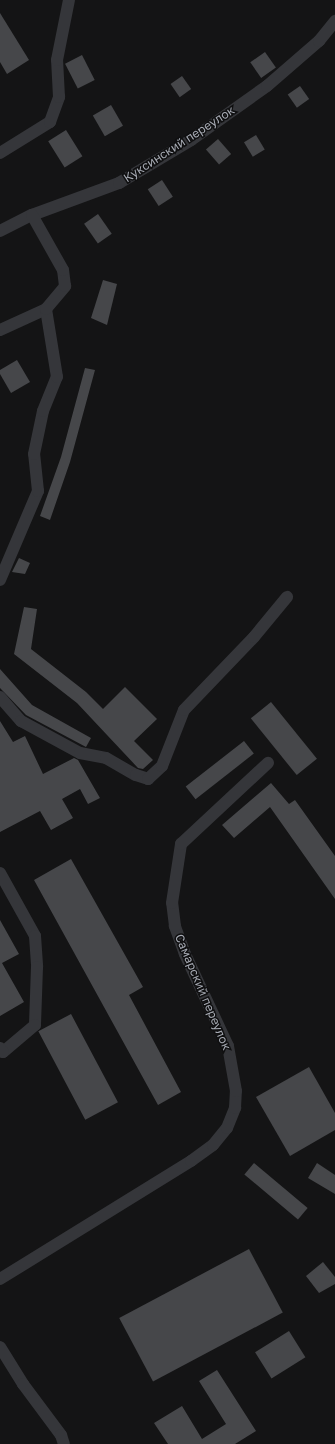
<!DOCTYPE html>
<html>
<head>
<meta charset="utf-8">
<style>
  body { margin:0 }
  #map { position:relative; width:335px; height:1444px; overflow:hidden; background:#141415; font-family:"Golos Text",sans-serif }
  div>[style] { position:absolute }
  .building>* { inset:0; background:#46474a; transform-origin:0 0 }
  .street>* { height:12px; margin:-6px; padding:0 6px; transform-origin:6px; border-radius:6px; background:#35363a }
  span { translate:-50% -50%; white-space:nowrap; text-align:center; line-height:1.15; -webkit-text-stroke:3px #0f0f10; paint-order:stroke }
  .street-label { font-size:12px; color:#a7abb4 }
</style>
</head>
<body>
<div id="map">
  <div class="building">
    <div style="clip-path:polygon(0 13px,29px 60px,7px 74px,0 62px)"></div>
    <div style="left:265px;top:52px;width:19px;height:18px;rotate:55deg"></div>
    <div style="left:82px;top:55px;width:28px;height:19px;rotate:63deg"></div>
    <div style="left:182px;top:76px;width:16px;height:14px;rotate:55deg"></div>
    <div style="left:300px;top:86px;width:16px;height:15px;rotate:55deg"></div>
    <div style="left:111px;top:105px;width:24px;height:21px;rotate:60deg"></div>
    <div style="left:66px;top:130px;width:31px;height:21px;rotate:58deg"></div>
    <div style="left:256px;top:135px;width:17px;height:14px;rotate:59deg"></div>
    <div style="left:218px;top:139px;width:20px;height:16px;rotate:49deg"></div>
    <div style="left:162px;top:180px;width:20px;height:17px;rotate:57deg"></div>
    <div style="left:98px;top:214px;width:24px;height:17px;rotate:55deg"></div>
    <div style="clip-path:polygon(103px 280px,117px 284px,107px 325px,91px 318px)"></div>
    <div style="clip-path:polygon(17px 360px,30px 382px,11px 393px,0 374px,0 370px)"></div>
    <div style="clip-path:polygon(85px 368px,95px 370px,70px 462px,50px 520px,40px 516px,61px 457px)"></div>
    <div style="clip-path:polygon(19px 558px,30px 563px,25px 574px,12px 572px)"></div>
    <div style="clip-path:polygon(24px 607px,37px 609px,31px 649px,86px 692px,103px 709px,125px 687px,157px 719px,134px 741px,153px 760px,143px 769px,138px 768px,77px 703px,14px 654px)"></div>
    <div style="clip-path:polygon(0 669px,32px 705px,91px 738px,86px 747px,26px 715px,0 688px)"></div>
    <div style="left:271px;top:702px;width:73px;height:26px;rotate:51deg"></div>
    <div style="clip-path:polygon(0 721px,13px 742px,25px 736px,43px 774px,74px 758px,78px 760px,100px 798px,88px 804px,80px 789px,62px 799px,73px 818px,51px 830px,40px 811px,0 832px)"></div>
    <div style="left:244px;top:741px;width:16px;height:74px;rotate:52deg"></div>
    <div style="clip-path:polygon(271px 783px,289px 804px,295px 800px,335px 856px,335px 899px,270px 807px,234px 838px,222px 825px)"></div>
    <div style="clip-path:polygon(71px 859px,143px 987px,129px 995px,181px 1092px,158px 1105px,34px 880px)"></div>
    <div style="clip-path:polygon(0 920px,19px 954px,2px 963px,24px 1002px,0 1016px)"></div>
    <div style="left:71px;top:1014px;width:100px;height:37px;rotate:62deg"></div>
    <div style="clip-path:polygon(309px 1067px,335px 1113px,335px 1130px,290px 1156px,256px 1097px)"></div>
    <div style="left:254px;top:1163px;width:70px;height:15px;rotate:40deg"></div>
    <div style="clip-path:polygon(317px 1163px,335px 1175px,335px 1194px,308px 1178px)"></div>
    <div style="left:249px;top:1249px;width:72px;height:147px;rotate:62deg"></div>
    <div style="clip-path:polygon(323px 1262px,335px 1277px,335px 1284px,319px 1293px,306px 1276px)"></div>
    <div style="left:289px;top:1331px;width:31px;height:40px;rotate:58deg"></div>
    <div style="clip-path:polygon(217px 1370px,256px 1431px,235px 1444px,168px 1444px,154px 1423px,182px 1406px,202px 1439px,226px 1424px,199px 1381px)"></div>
  </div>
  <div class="street">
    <div style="left:0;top:153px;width:59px;rotate:-31.8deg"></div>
    <div style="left:50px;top:122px;width:27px;rotate:-70deg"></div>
    <div style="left:59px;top:97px;width:37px;rotate:-93deg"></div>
    <div style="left:57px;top:60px;width:61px;rotate:-78.7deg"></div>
    <div style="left:0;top:231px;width:36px;rotate:-27deg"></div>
    <div style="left:32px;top:215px;width:93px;rotate:-20.2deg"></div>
    <div style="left:119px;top:183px;width:84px;rotate:-30.8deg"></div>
    <div style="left:191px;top:140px;width:93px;rotate:-35.4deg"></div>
    <div style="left:267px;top:86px;width:69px;rotate:-40.9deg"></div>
    <div style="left:319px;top:41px;width:26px;rotate:-51deg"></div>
    <div style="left:0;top:330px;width:51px;rotate:-24.5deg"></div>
    <div style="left:0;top:580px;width:97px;rotate:-66.9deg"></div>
    <div style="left:38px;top:491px;width:37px;rotate:-96deg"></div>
    <div style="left:34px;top:454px;width:44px;rotate:-78.2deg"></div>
    <div style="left:43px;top:411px;width:37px;rotate:-68deg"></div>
    <div style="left:57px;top:377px;width:69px;rotate:-99.2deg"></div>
    <div style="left:46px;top:309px;width:30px;rotate:-50deg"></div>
    <div style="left:65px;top:286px;width:16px;rotate:-97deg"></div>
    <div style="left:63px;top:270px;width:63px;rotate:-119.4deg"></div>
    <div style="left:0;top:697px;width:32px;rotate:49deg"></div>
    <div style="left:21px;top:721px;width:67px;rotate:28.5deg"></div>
    <div style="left:80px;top:753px;width:26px;rotate:11deg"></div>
    <div style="left:106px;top:758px;width:34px;rotate:30deg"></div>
    <div style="left:136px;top:775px;width:13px;rotate:18deg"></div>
    <div style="left:148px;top:779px;width:19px;rotate:-43deg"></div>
    <div style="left:162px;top:766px;width:60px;rotate:-68.6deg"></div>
    <div style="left:184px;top:710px;width:101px;rotate:-46.2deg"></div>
    <div style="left:254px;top:637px;width:52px;rotate:-50.5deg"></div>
    <div style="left:0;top:873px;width:72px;rotate:60.9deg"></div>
    <div style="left:35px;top:936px;width:31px;rotate:86deg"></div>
    <div style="left:37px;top:967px;width:58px;rotate:92deg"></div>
    <div style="left:35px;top:1025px;width:42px;rotate:139.8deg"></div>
    <div style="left:3px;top:1052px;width:5px;rotate:-127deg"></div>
    <div style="left:0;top:1279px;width:225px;rotate:-31.7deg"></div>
    <div style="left:191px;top:1161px;width:27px;rotate:-36deg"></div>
    <div style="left:213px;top:1145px;width:22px;rotate:-51deg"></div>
    <div style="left:227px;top:1128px;width:22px;rotate:-68deg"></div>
    <div style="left:235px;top:1108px;width:17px;rotate:-87deg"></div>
    <div style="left:236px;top:1091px;width:46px;rotate:-100.1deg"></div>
    <div style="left:228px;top:1046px;width:102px;rotate:-115.1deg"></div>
    <div style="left:185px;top:954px;width:30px;rotate:-110deg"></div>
    <div style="left:175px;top:926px;width:23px;rotate:-97deg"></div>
    <div style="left:172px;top:903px;width:60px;rotate:-81.3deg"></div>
    <div style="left:181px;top:844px;width:119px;rotate:-43deg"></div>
    <div style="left:0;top:1347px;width:44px;rotate:58.1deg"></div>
    <div style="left:23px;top:1384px;width:64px;rotate:53.3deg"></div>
    <div style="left:61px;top:1435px;width:9px;rotate:72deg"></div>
  </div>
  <div class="street-label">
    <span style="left:179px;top:144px;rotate:-33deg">Куксинский переулок</span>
    <span style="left:203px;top:992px;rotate:67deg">Самарский переулок</span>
  </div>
</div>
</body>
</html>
